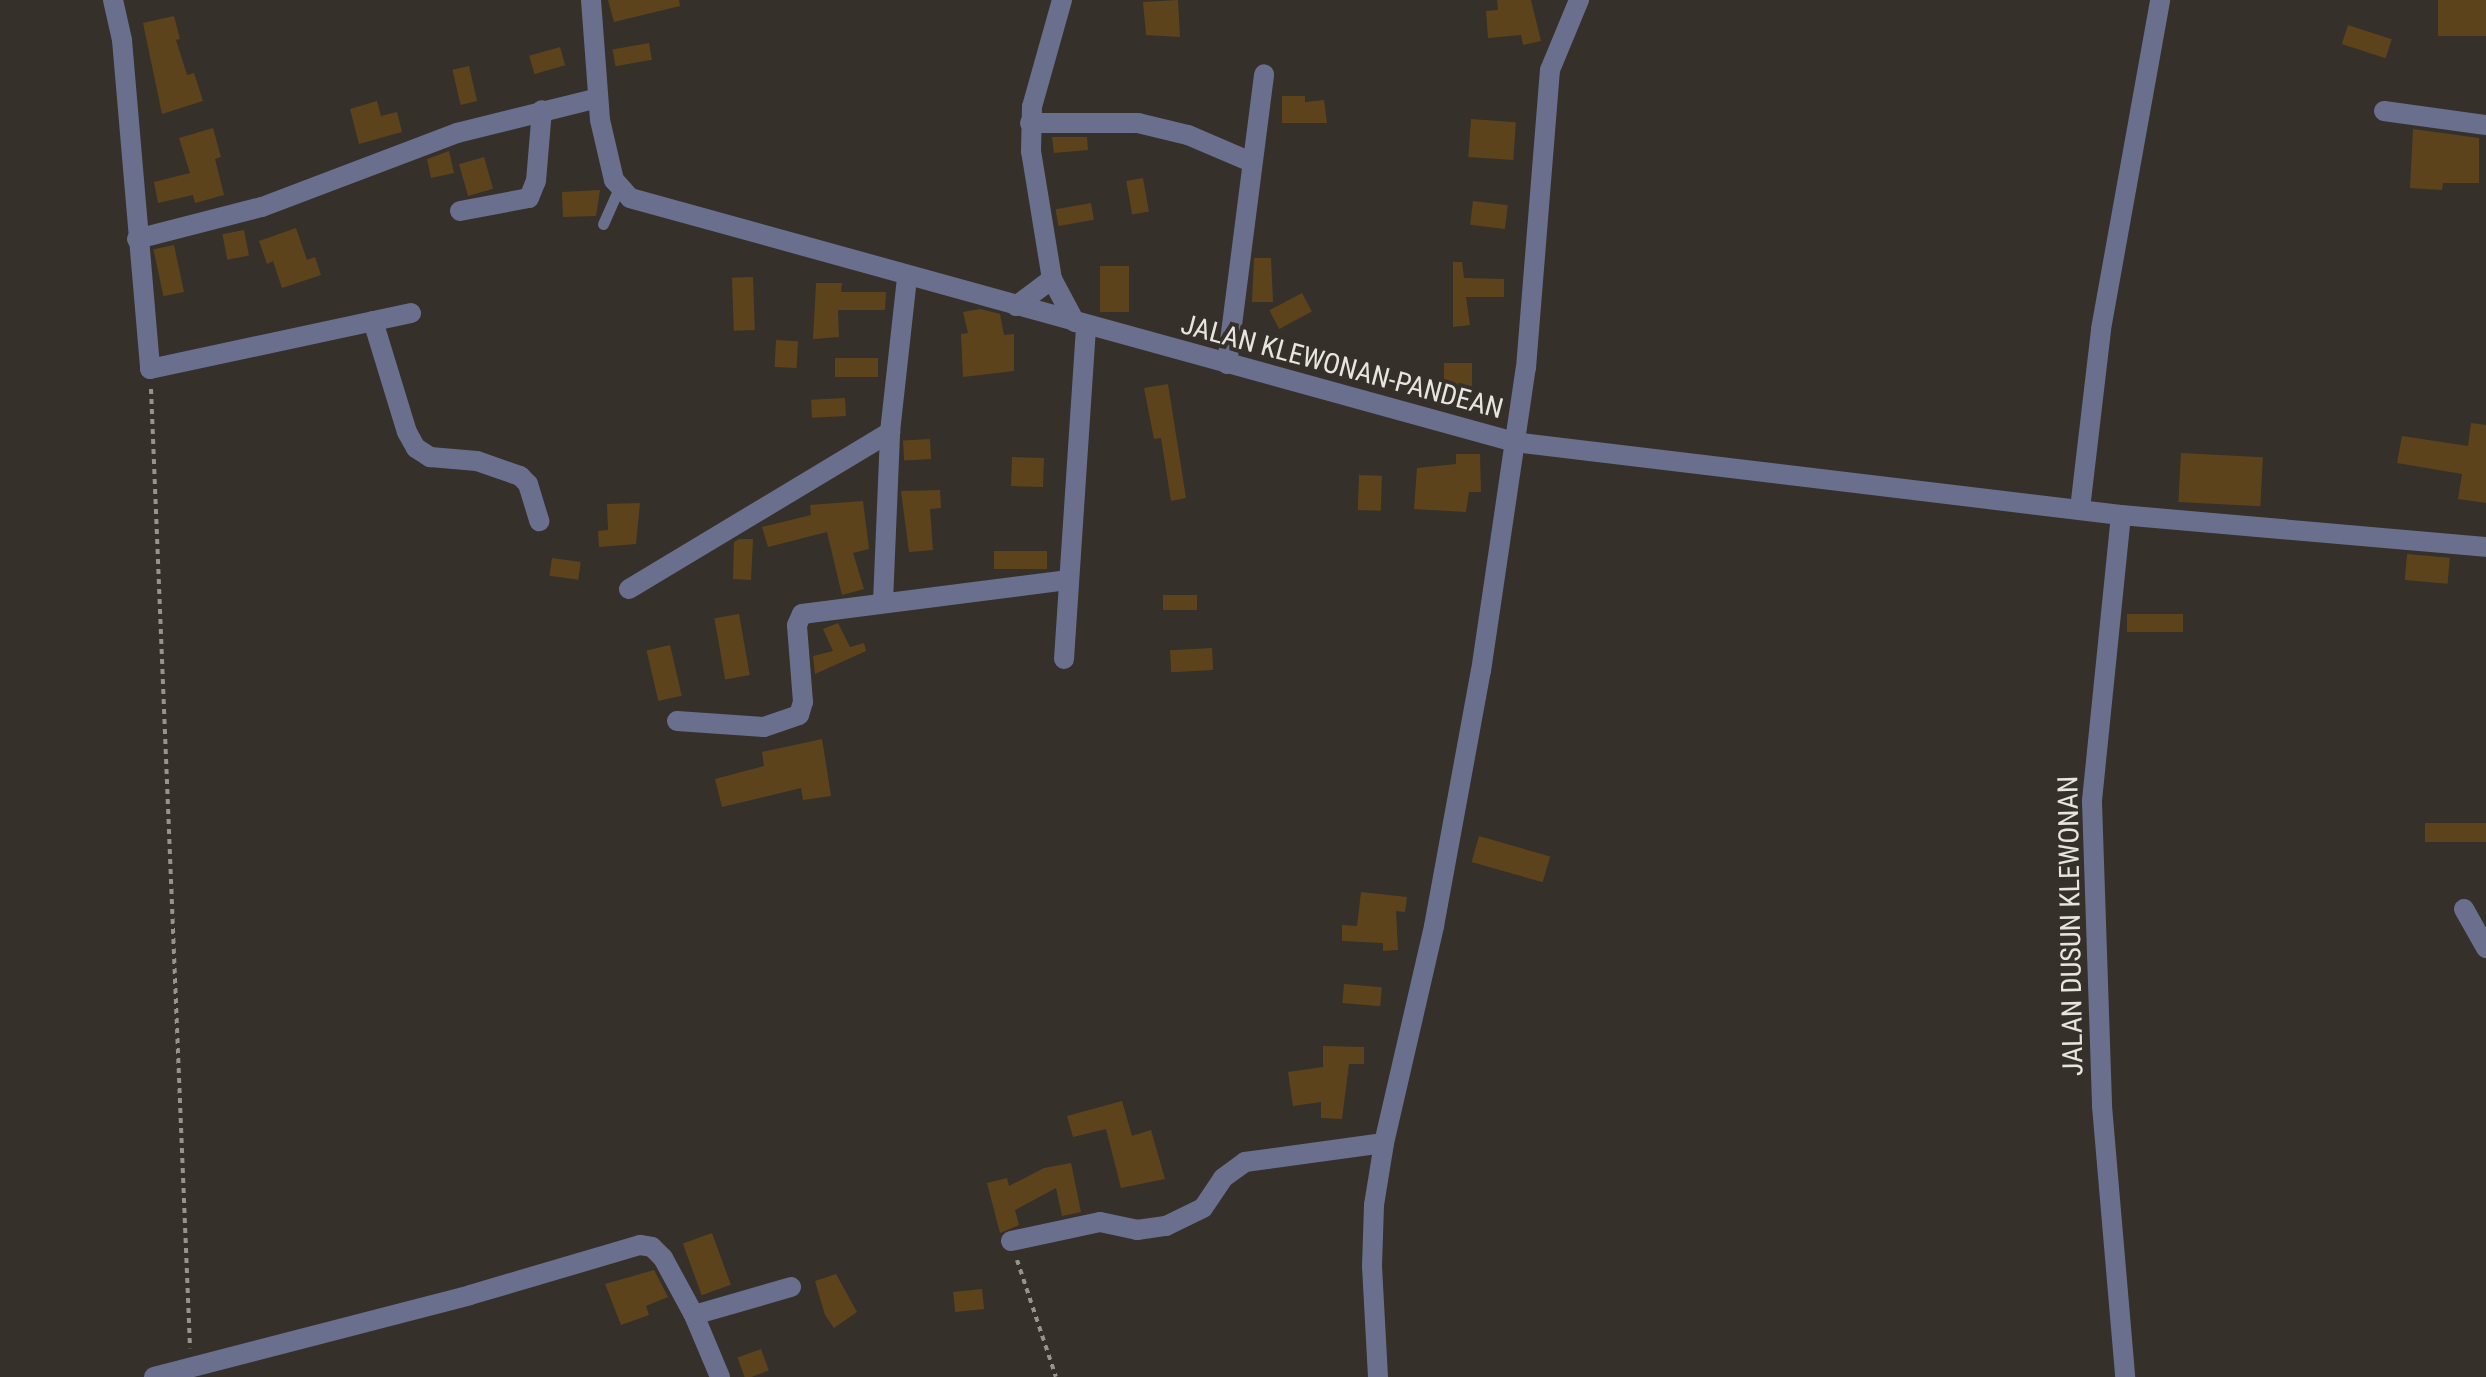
<!DOCTYPE html>
<html>
<head>
<meta charset="utf-8">
<style>
  body { margin:0 }
  #map { position:relative; width:2486px; height:1377px; overflow:hidden; background:#35302a; font-family:"Roboto Condensed",sans-serif }
  div>[style] { position:absolute }
  .building>* { inset:0; background:#5d431c; transform-origin:0 0 }
  .path>* { height:4px; margin-top:-2px; transform-origin:0; background:repeating-linear-gradient(90deg,#97938e 0 5px,transparent 0 10px) }
  .service>* { height:11px; margin:-5.5px; padding:0 5.5px; transform-origin:5.5px; border-radius:5.5px; background:#6a6f8e }
  .minor>* { height:20px; margin:-10px; padding:0 10px; transform-origin:10px; border-radius:10px; background:#6a6f8e }
  span { translate:-50% -50%; white-space:nowrap; text-align:center; line-height:1.15; -webkit-text-stroke:8px #35302a; paint-order:stroke }
  .street-label { font-size:28px; color:#e8e5e1 }
</style>
</head>
<body>
<div id="map">
  <div class="building">
    <div style="clip-path:polygon(608px 0,679px 0,680px 6px,614px 22px)"></div>
    <div style="clip-path:polygon(1178px 0,1180px 37px,1146px 35px,1143px 2px)"></div>
    <div style="clip-path:polygon(1497px 0,1531px 0,1541px 41px,1523px 45px,1521px 35px,1488px 38px,1486px 11px,1498px 10px)"></div>
    <div style="left:2438px;top:0;width:48px;height:36px"></div>
    <div style="clip-path:polygon(174px 16px,180px 39px,176px 40px,187px 75px,194px 73px,203px 101px,162px 114px,143px 23px)"></div>
    <div style="left:2348px;top:25px;width:46px;height:20px;rotate:18deg"></div>
    <div style="left:649px;top:43px;width:17px;height:37px;rotate:80deg"></div>
    <div style="left:560px;top:47px;width:19px;height:32px;rotate:74deg"></div>
    <div style="left:469px;top:66px;width:36px;height:17px;rotate:77deg"></div>
    <div style="clip-path:polygon(1282px 96px,1305px 96px,1305px 102px,1324px 100px,1327px 123px,1282px 123px)"></div>
    <div style="clip-path:polygon(377px 101px,381px 116px,397px 112px,402px 132px,359px 144px,350px 109px)"></div>
    <div style="left:1471px;top:119px;width:45px;height:38px;rotate:4deg"></div>
    <div style="clip-path:polygon(213px 128px,221px 157px,215px 159px,224px 195px,195px 203px,193px 195px,158px 203px,154px 182px,190px 173px,179px 138px)"></div>
    <div style="clip-path:polygon(2413px 129px,2479px 138px,2479px 183px,2443px 183px,2442px 190px,2410px 188px)"></div>
    <div style="clip-path:polygon(1052px 137px,1087px 137px,1088px 150px,1054px 153px)"></div>
    <div style="clip-path:polygon(449px 151px,454px 173px,431px 178px,427px 159px)"></div>
    <div style="left:484px;top:157px;width:33px;height:26px;rotate:74deg"></div>
    <div style="left:1143px;top:178px;width:34px;height:17px;rotate:80deg"></div>
    <div style="clip-path:polygon(600px 190px,596px 216px,563px 217px,562px 192px)"></div>
    <div style="left:1473px;top:201px;width:35px;height:24px;rotate:7deg"></div>
    <div style="left:1091px;top:203px;width:17px;height:36px;rotate:80deg"></div>
    <div style="clip-path:polygon(296px 228px,307px 260px,315px 257px,321px 275px,282px 288px,273px 261px,267px 264px,259px 241px)"></div>
    <div style="left:244px;top:230px;width:26px;height:22px;rotate:79deg"></div>
    <div style="left:174px;top:245px;width:48px;height:21px;rotate:78deg"></div>
    <div style="clip-path:polygon(1254px 258px,1271px 258px,1273px 302px,1252px 302px)"></div>
    <div style="clip-path:polygon(1453px 262px,1462px 262px,1464px 278px,1504px 279px,1504px 297px,1466px 297px,1470px 325px,1453px 327px)"></div>
    <div style="left:1100px;top:266px;width:29px;height:46px"></div>
    <div style="left:753px;top:277px;width:53px;height:21px;rotate:88deg"></div>
    <div style="clip-path:polygon(816px 283px,842px 283px,841px 292px,886px 292px,885px 310px,838px 310px,839px 337px,813px 339px)"></div>
    <div style="left:1302px;top:293px;width:21px;height:37px;rotate:62deg"></div>
    <div style="clip-path:polygon(980px 309px,1000px 314px,1004px 335px,1014px 334px,1014px 371px,963px 377px,961px 334px,968px 333px,963px 312px)"></div>
    <div style="left:776px;top:340px;width:22px;height:27px;rotate:3deg"></div>
    <div style="left:878px;top:358px;width:19px;height:43px;rotate:90deg"></div>
    <div style="left:1472px;top:363px;width:25px;height:28px;rotate:90deg"></div>
    <div style="clip-path:polygon(1168px 384px,1186px 498px,1171px 501px,1161px 438px,1154px 439px,1144px 388px)"></div>
    <div style="left:845px;top:398px;width:18px;height:34px;rotate:87deg"></div>
    <div style="clip-path:polygon(2471px 423px,2486px 425px,2486px 503px,2458px 499px,2462px 474px,2397px 463px,2402px 436px,2468px 446px)"></div>
    <div style="left:930px;top:439px;width:20px;height:27px;rotate:87deg"></div>
    <div style="left:2181px;top:453px;width:82px;height:49px;rotate:3deg"></div>
    <div style="clip-path:polygon(1456px 454px,1480px 454px,1481px 492px,1469px 492px,1466px 512px,1414px 509px,1417px 468px,1456px 464px)"></div>
    <div style="left:1012px;top:457px;width:32px;height:29px;rotate:2deg"></div>
    <div style="left:1359px;top:475px;width:23px;height:35px;rotate:2deg"></div>
    <div style="clip-path:polygon(940px 490px,941px 508px,930px 509px,933px 550px,909px 552px,901px 491px)"></div>
    <div style="clip-path:polygon(863px 501px,869px 549px,853px 553px,864px 589px,842px 595px,827px 532px,768px 547px,762px 527px,811px 515px,810px 505px)"></div>
    <div style="clip-path:polygon(640px 503px,636px 544px,599px 547px,598px 531px,608px 530px,607px 504px)"></div>
    <div style="clip-path:polygon(739px 539px,753px 539px,751px 580px,733px 579px,734px 542px)"></div>
    <div style="left:1047px;top:551px;width:18px;height:53px;rotate:90deg"></div>
    <div style="left:2407px;top:554px;width:43px;height:26px;rotate:5deg"></div>
    <div style="left:552px;top:558px;width:29px;height:18px;rotate:8deg"></div>
    <div style="left:1163px;top:595px;width:34px;height:15px"></div>
    <div style="left:739px;top:614px;width:62px;height:25px;rotate:80deg"></div>
    <div style="left:2127px;top:614px;width:56px;height:18px"></div>
    <div style="clip-path:polygon(838px 623px,850px 647px,864px 643px,866px 651px,815px 674px,813px 656px,833px 651px,823px 629px)"></div>
    <div style="left:670px;top:645px;width:52px;height:24px;rotate:77deg"></div>
    <div style="left:1212px;top:648px;width:22px;height:42px;rotate:87deg"></div>
    <div style="clip-path:polygon(822px 739px,831px 796px,803px 800px,801px 788px,722px 807px,715px 779px,764px 766px,762px 752px)"></div>
    <div style="left:2486px;top:823px;width:19px;height:61px;rotate:90deg"></div>
    <div style="left:1479px;top:836px;width:74px;height:27px;rotate:16deg"></div>
    <div style="clip-path:polygon(1361px 892px,1407px 897px,1405px 912px,1396px 911px,1398px 950px,1383px 951px,1383px 943px,1342px 941px,1342px 925px,1357px 926px)"></div>
    <div style="left:1344px;top:984px;width:38px;height:19px;rotate:5deg"></div>
    <div style="clip-path:polygon(1323px 1046px,1364px 1047px,1364px 1064px,1349px 1064px,1342px 1119px,1321px 1118px,1321px 1102px,1293px 1106px,1288px 1072px,1323px 1067px)"></div>
    <div style="clip-path:polygon(1122px 1101px,1132px 1136px,1151px 1130px,1165px 1179px,1121px 1188px,1106px 1129px,1073px 1137px,1067px 1116px)"></div>
    <div style="clip-path:polygon(1071px 1163px,1081px 1212px,1062px 1216px,1056px 1188px,1015px 1210px,1019px 1225px,1000px 1233px,987px 1183px,1007px 1178px,1009px 1186px,1044px 1168px)"></div>
    <div style="left:712px;top:1233px;width:55px;height:31px;rotate:70deg"></div>
    <div style="clip-path:polygon(654px 1270px,668px 1297px,646px 1306px,649px 1315px,621px 1325px,605px 1284px)"></div>
    <div style="clip-path:polygon(836px 1274px,857px 1312px,834px 1328px,825px 1315px,815px 1281px)"></div>
    <div style="left:982px;top:1289px;width:20px;height:29px;rotate:84deg"></div>
    <div style="left:761px;top:1349px;width:23px;height:25px;rotate:70deg"></div>
  </div>
  <div class="path">
    <div style="left:151px;top:389px;width:960px;rotate:87.67deg"></div>
    <div style="left:1017px;top:1260px;width:123px;rotate:71.6deg"></div>
  </div>
  <div class="service">
    <div style="left:603px;top:224px;width:39px;rotate:-66deg"></div>
  </div>
  <div class="minor">
    <div style="left:113px;top:0;width:41px;rotate:77.3deg"></div>
    <div style="left:122px;top:40px;width:330px;rotate:85.1deg"></div>
    <div style="left:150px;top:369px;width:267px;rotate:-12.1deg"></div>
    <div style="left:591px;top:0;width:120px;rotate:85.7deg"></div>
    <div style="left:600px;top:120px;width:62px;rotate:76.9deg"></div>
    <div style="left:614px;top:180px;width:24px;rotate:48deg"></div>
    <div style="left:630px;top:198px;width:917px;rotate:15.43deg"></div>
    <div style="left:1514px;top:442px;width:611px;rotate:6.86deg"></div>
    <div style="left:2121px;top:515px;width:288px;rotate:95.8deg"></div>
    <div style="left:2092px;top:802px;width:304px;rotate:88.1deg"></div>
    <div style="left:2102px;top:1106px;width:272px;rotate:85.1deg"></div>
    <div style="left:1062px;top:0;width:111px;rotate:105.7deg"></div>
    <div style="left:1032px;top:107px;width:44px;rotate:91.3deg"></div>
    <div style="left:1031px;top:151px;width:130px;rotate:80.7deg"></div>
    <div style="left:1052px;top:279px;width:49px;rotate:61.9deg"></div>
    <div style="left:2384px;top:111px;width:103px;rotate:7.8deg"></div>
    <div style="left:1030px;top:123px;width:108px"></div>
    <div style="left:1138px;top:123px;width:51px;rotate:13.5deg"></div>
    <div style="left:1188px;top:135px;width:69px;rotate:23.2deg"></div>
    <div style="left:460px;top:211px;width:70px;rotate:-10.7deg"></div>
    <div style="left:529px;top:198px;width:18px;rotate:-68deg"></div>
    <div style="left:536px;top:181px;width:71px;rotate:-85.2deg"></div>
    <div style="left:137px;top:239px;width:129px;rotate:-14.4deg"></div>
    <div style="left:262px;top:207px;width:209px;rotate:-20.8deg"></div>
    <div style="left:457px;top:133px;width:145px;rotate:-13.9deg"></div>
    <div style="left:1016px;top:306px;width:45px;rotate:-36.9deg"></div>
    <div style="left:373px;top:321px;width:116px;rotate:73deg"></div>
    <div style="left:407px;top:432px;width:18px;rotate:61deg"></div>
    <div style="left:416px;top:448px;width:17px;rotate:33deg"></div>
    <div style="left:430px;top:457px;width:47px;rotate:4.9deg"></div>
    <div style="left:477px;top:461px;width:46px;rotate:19.2deg"></div>
    <div style="left:520px;top:476px;width:11px;rotate:45deg"></div>
    <div style="left:528px;top:484px;width:39px;rotate:73deg"></div>
    <div style="left:1227px;top:364px;width:292px;rotate:-82.7deg"></div>
    <div style="left:2080px;top:509px;width:181px;rotate:-83.3deg"></div>
    <div style="left:2101px;top:329px;width:334px;rotate:-79.8deg"></div>
    <div style="left:2121px;top:515px;width:366px;rotate:5deg"></div>
    <div style="left:629px;top:589px;width:305px;rotate:-31deg"></div>
    <div style="left:883px;top:602px;width:170px;rotate:-87.6deg"></div>
    <div style="left:890px;top:432px;width:155px;rotate:-83.7deg"></div>
    <div style="left:1064px;top:659px;width:335px;rotate:-86.2deg"></div>
    <div style="left:677px;top:721px;width:87px;rotate:3.9deg"></div>
    <div style="left:764px;top:727px;width:37px;rotate:-19deg"></div>
    <div style="left:799px;top:715px;width:14px;rotate:-73deg"></div>
    <div style="left:803px;top:702px;width:77px;rotate:-94.5deg"></div>
    <div style="left:797px;top:625px;width:12px;rotate:-66deg"></div>
    <div style="left:802px;top:614px;width:269px;rotate:-7.3deg"></div>
    <div style="left:2464px;top:909px;width:45px;rotate:60.6deg"></div>
    <div style="left:1011px;top:1241px;width:91px;rotate:-12.1deg"></div>
    <div style="left:1100px;top:1222px;width:38px;rotate:12deg"></div>
    <div style="left:1137px;top:1230px;width:29px;rotate:-8deg"></div>
    <div style="left:1166px;top:1226px;width:41px;rotate:-25.9deg"></div>
    <div style="left:1203px;top:1208px;width:36px;rotate:-56deg"></div>
    <div style="left:1223px;top:1178px;width:27px;rotate:-36deg"></div>
    <div style="left:1245px;top:1162px;width:140px;rotate:-7.8deg"></div>
    <div style="left:694px;top:1315px;width:101px;rotate:-16.1deg"></div>
    <div style="left:154px;top:1377px;width:326px;rotate:-14.5deg"></div>
    <div style="left:470px;top:1295px;width:177px;rotate:-16.4deg"></div>
    <div style="left:640px;top:1245px;width:12px;rotate:9deg"></div>
    <div style="left:652px;top:1247px;width:16px;rotate:45deg"></div>
    <div style="left:663px;top:1258px;width:65px;rotate:61.5deg"></div>
    <div style="left:694px;top:1315px;width:67px;rotate:67.2deg"></div>
    <div style="left:1378px;top:1377px;width:111px;rotate:-93.1deg"></div>
    <div style="left:1372px;top:1266px;width:61px;rotate:-88.1deg"></div>
    <div style="left:1374px;top:1205px;width:63px;rotate:-80.8deg"></div>
    <div style="left:1384px;top:1143px;width:223px;rotate:-77deg"></div>
    <div style="left:1434px;top:926px;width:259px;rotate:-79.6deg"></div>
    <div style="left:1481px;top:671px;width:306px;rotate:-81.6deg"></div>
    <div style="left:1526px;top:368px;width:299px;rotate:-85.4deg"></div>
    <div style="left:1550px;top:70px;width:76px;rotate:-67.5deg"></div>
  </div>
  <div class="street-label">
    <span style="left:1342px;top:367px;rotate:15deg">JALAN KLEWONAN-PANDEAN</span>
    <span style="left:2071px;top:926px;rotate:-91deg">JALAN DUSUN KLEWONAN</span>
  </div>
</div>
</body>
</html>
